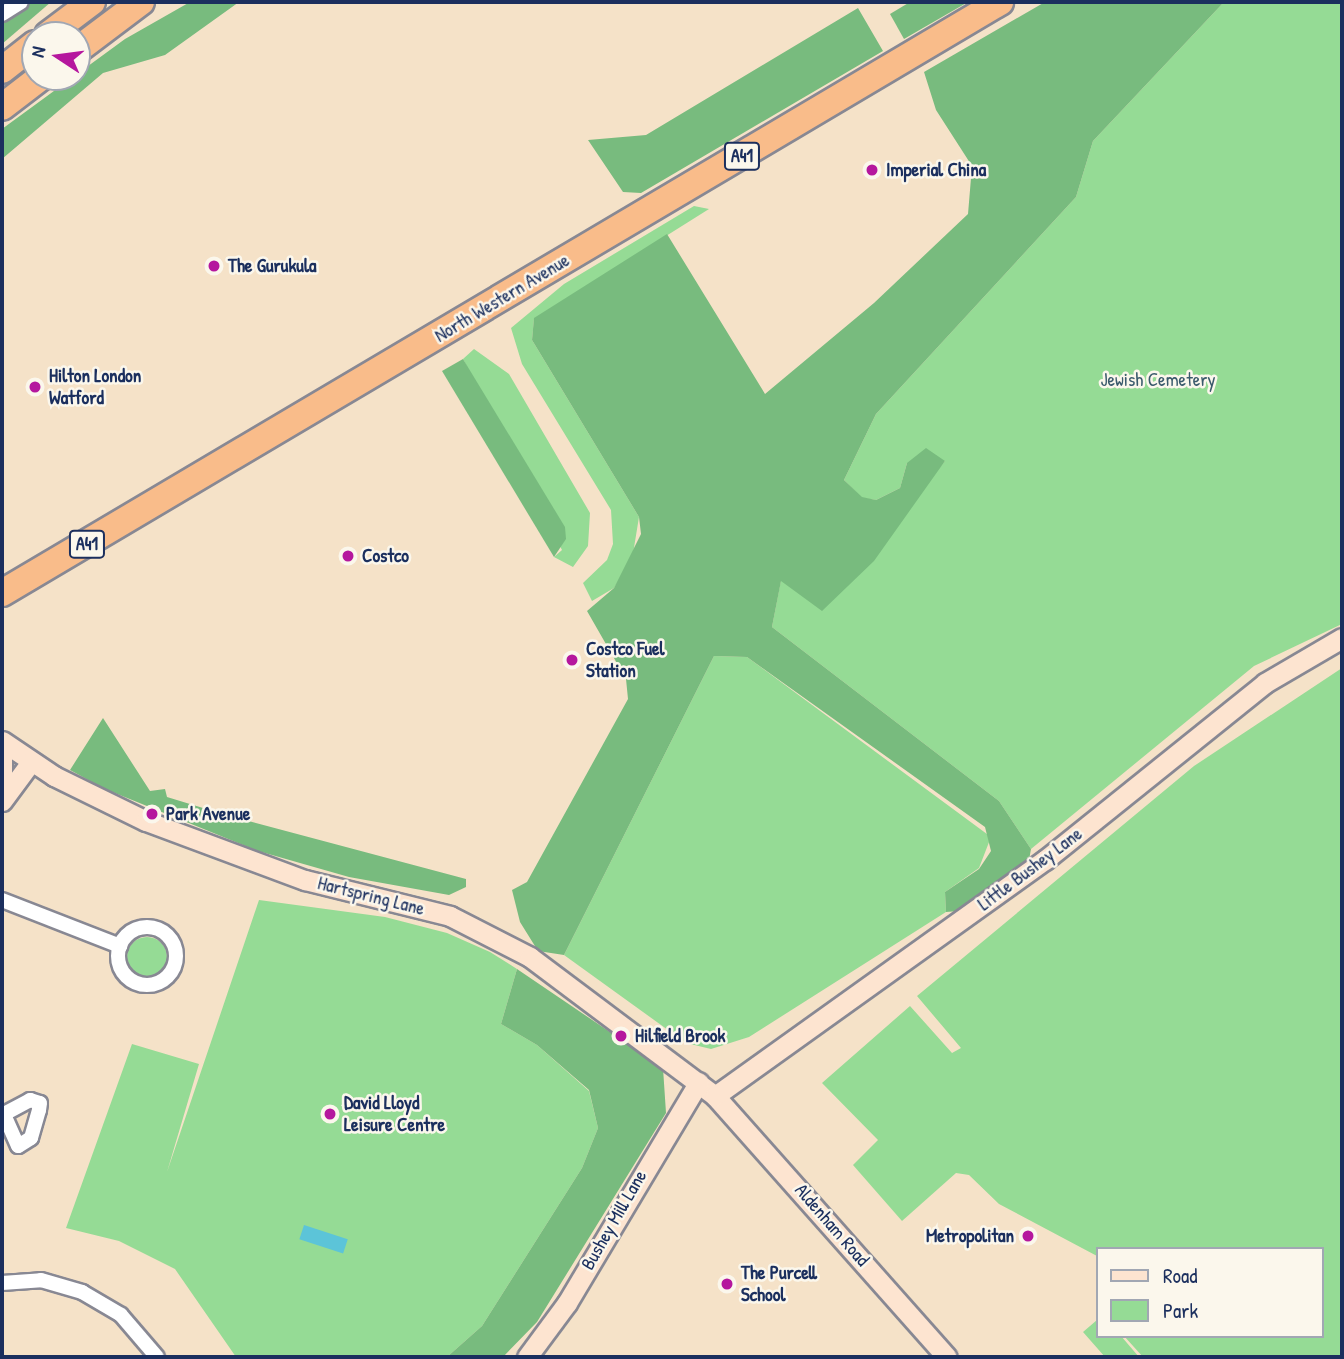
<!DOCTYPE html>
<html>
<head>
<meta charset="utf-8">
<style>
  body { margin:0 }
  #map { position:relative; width:1344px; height:1359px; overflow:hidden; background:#f5e2c8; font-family:"Patrick Hand",sans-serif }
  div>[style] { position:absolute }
  .green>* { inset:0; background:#95db95 }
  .round { border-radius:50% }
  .forest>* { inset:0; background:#78bb7e }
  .water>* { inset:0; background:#5cc4d8; transform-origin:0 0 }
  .roads { filter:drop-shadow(2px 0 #888893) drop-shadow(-2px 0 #888893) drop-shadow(0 2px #888893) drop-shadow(0 -2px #888893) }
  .street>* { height:14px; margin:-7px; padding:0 7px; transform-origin:7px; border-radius:7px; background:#fff }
  .street>.ring { margin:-7px; padding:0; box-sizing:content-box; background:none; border:14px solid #fff; border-radius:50% }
  .secondary>* { height:19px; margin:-9.5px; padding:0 9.5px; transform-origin:9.5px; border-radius:9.5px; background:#fde4d0 }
  .highway>* { height:26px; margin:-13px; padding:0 13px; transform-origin:13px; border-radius:13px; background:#f9bc8a }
  .dots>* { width:19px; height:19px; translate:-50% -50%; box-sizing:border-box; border:4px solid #fbf7ec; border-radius:50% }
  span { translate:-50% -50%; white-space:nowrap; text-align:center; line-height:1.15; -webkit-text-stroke:5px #fbf7ec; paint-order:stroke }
  .shield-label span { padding:2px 5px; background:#fbf7ec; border:2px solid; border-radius:5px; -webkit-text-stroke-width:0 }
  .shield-label { font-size:18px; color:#1b2f5e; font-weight:700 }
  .poi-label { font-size:19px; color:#1b2f5e; font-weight:700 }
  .left { translate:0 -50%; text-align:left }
  .right { translate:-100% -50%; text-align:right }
  .street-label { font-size:19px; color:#1b2f5e }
  .park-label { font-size:19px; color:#3a5a6c }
  .frame { position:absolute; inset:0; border:4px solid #1b2f5e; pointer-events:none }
  .legend { position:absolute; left:1096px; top:1247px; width:228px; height:91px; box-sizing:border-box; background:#fbf7ec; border:2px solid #a1a7b3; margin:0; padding:9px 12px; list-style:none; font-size:21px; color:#1b2f5e }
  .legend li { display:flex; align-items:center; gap:14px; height:35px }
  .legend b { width:35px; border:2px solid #a1a7b3 }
  .north { position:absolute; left:21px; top:21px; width:70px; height:70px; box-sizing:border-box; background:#fbf7ec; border:2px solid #a1a7b3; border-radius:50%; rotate:283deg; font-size:19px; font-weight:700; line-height:28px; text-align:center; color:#1b2f5e }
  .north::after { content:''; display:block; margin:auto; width:24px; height:32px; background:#b5179e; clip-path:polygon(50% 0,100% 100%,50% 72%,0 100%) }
</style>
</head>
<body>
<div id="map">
  <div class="green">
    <div style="clip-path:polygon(1224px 2px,1342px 2px,1342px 624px,1254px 666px,1031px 849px,999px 801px,772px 627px,781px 580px,822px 610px,945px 461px,907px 463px,900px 488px,876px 500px,862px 498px,844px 480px,876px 414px,1076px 197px,1093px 141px)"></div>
    <div style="clip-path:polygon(694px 206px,709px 209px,534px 319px,532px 340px,639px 517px,632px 560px,614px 588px,592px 601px,583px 583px,607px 560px,613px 544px,611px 510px,522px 364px,511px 328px,564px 284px)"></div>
    <div style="clip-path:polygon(474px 349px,509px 374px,590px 513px,588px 546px,573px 567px,554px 557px,562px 550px,463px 359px)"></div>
    <div style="clip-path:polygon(714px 656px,747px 657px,991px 837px,979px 868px,945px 892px,946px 912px,749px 1037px,711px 1049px,686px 1043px,564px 955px)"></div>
    <div style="clip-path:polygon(1342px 668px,1342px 1357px,1143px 1357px,1124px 1336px,1321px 1336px,1321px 1249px,1097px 1249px,1097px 1256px,999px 1204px,969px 1175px,956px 1173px,902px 1221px,853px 1165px,878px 1140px,822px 1083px,910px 1006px,952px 1053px,961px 1048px,917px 996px,1194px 766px)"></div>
    <div style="clip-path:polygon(259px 900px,385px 917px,447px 933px,490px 952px,517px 969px,501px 1024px,537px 1045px,589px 1091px,598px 1128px,582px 1168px,482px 1326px,447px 1357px,236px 1357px,175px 1269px,119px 1241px,66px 1228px,132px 1044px,199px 1064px,167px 1172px)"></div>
    <div class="round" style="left:127px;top:937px;width:40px;height:40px"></div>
    <div style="clip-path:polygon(1097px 1320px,1097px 1336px,1121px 1336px,1139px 1357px,1105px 1357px,1083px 1332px)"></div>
  </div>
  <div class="forest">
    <div style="clip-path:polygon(32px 2px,51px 2px,2px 44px,2px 21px)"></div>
    <div style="clip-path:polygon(190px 2px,239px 2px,165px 55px,103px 73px,2px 159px,2px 129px,125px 39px)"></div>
    <div style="clip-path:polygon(910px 2px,968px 2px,904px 39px,890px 14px)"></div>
    <div style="clip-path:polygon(1045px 2px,1224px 2px,1093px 141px,1076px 197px,876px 414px,844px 480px,862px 497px,876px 500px,900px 488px,907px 463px,926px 448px,945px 461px,874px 561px,822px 611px,781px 581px,772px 627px,999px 801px,1031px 849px,1029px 860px,959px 911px,946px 912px,945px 892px,979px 869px,991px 851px,985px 827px,747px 657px,714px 656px,564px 955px,538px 951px,520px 922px,512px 890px,527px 882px,628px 699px,626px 679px,587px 611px,614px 588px,641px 534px,639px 517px,532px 340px,534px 318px,667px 234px,765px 394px,874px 303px,968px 214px,972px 166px,936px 110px,924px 72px)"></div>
    <div style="clip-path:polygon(858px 8px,883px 51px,641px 193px,623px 192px,588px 140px,646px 135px)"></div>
    <div style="clip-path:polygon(463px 359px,565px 527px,566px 539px,554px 557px,442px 371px)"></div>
    <div style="clip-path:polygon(103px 718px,150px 791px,165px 789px,167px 797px,226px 815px,466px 879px,466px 887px,449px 895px,349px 877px,258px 851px,105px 789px,70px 770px)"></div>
    <div style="clip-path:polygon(517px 969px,663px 1068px,666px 1113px,537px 1322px,503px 1357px,447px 1357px,482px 1326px,582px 1168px,598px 1128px,589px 1090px,537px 1045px,501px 1024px)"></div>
  </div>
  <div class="water">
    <div style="left:304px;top:1225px;width:46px;height:15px;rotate:18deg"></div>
  </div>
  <div class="roads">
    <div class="street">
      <div style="left:2px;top:14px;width:22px;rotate:-32deg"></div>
      <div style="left:2px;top:900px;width:127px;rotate:21.3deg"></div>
      <div class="ring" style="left:118px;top:927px;width:44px;height:44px"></div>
      <div style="left:30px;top:1100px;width:10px;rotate:17deg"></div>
      <div style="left:40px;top:1103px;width:7px;rotate:98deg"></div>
      <div style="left:39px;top:1110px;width:29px;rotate:106deg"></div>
      <div style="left:31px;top:1138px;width:15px;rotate:148deg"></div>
      <div style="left:18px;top:1146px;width:35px;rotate:-114deg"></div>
      <div style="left:4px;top:1114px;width:30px;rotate:-28deg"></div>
      <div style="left:2px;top:1283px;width:39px;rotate:-4deg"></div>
      <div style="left:41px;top:1280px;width:43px;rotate:16.3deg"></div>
      <div style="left:82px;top:1292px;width:45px;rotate:30.5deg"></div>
      <div style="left:121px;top:1315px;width:55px;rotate:49.4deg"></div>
    </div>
    <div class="secondary">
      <div style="left:2px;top:741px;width:63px;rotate:33.9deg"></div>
      <div style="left:54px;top:776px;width:102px;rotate:26.1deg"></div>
      <div style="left:146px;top:821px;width:170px;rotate:20.4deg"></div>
      <div style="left:305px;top:880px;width:149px;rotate:13.9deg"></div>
      <div style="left:450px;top:916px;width:90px;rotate:27.1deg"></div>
      <div style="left:530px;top:957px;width:231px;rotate:36.9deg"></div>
      <div style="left:715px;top:1096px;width:349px;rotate:48.4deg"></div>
      <div style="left:2px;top:751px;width:26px;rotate:90deg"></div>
      <div style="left:2px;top:801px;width:49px;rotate:-53.4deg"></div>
      <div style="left:715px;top:1096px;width:406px;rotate:-35.6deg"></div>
      <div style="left:1045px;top:860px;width:282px;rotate:-38.8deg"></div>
      <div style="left:1265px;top:683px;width:89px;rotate:-30.3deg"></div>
      <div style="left:527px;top:1357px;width:67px;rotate:-53.5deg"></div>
      <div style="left:567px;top:1303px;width:257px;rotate:-59.2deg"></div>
    </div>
    <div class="highway">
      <div style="left:48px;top:35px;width:55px;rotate:-36.9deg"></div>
      <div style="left:77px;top:50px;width:80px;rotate:-36.9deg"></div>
      <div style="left:2px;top:70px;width:42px;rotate:-38.2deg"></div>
      <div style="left:2px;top:107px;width:49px;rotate:-37.6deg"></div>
      <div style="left:2px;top:593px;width:1160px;rotate:-30.63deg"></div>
    </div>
  </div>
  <div class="dots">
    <div style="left:872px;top:170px;background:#b5179e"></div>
    <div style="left:214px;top:266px;background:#b5179e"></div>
    <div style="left:35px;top:387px;background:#b5179e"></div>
    <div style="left:348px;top:556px;background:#b5179e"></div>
    <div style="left:572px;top:660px;background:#b5179e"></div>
    <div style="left:152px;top:814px;background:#b5179e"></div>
    <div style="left:621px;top:1036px;background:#b5179e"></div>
    <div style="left:330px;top:1114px;background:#b5179e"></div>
    <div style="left:1028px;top:1236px;background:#b5179e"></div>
    <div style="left:727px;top:1284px;background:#b5179e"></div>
  </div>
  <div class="shield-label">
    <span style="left:742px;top:156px">A41</span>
    <span style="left:87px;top:544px">A41</span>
  </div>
  <div class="poi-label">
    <span class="left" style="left:886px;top:170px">Imperial China</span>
    <span class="left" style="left:228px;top:266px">The Gurukula</span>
    <span class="left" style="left:49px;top:387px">Hilton London<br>Watford</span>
    <span class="left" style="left:362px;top:556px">Costco</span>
    <span class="left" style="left:586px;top:660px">Costco Fuel<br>Station</span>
    <span class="left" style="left:166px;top:814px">Park Avenue</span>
    <span class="left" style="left:635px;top:1036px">Hilfield Brook</span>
    <span class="left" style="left:344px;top:1114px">David Lloyd<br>Leisure Centre</span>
    <span class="right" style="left:1014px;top:1236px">Metropolitan</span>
    <span class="left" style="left:741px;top:1284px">The Purcell<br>School</span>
  </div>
  <div class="street-label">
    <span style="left:502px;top:298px;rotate:-31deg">North Western Avenue</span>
    <span style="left:1030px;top:869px;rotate:-37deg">Little Bushey Lane</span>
    <span style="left:371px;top:896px;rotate:14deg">Hartspring Lane</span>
    <span style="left:614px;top:1220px;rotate:-60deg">Bushey Mill Lane</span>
    <span style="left:832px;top:1225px;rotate:49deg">Aldenham Road</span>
  </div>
  <div class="park-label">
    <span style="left:1158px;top:380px">Jewish Cemetery</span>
  </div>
  <div class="frame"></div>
  <ul class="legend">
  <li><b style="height:9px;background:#fde4d0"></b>Road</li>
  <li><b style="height:19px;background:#95db95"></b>Park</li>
  </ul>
  <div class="north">N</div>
</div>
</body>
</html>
